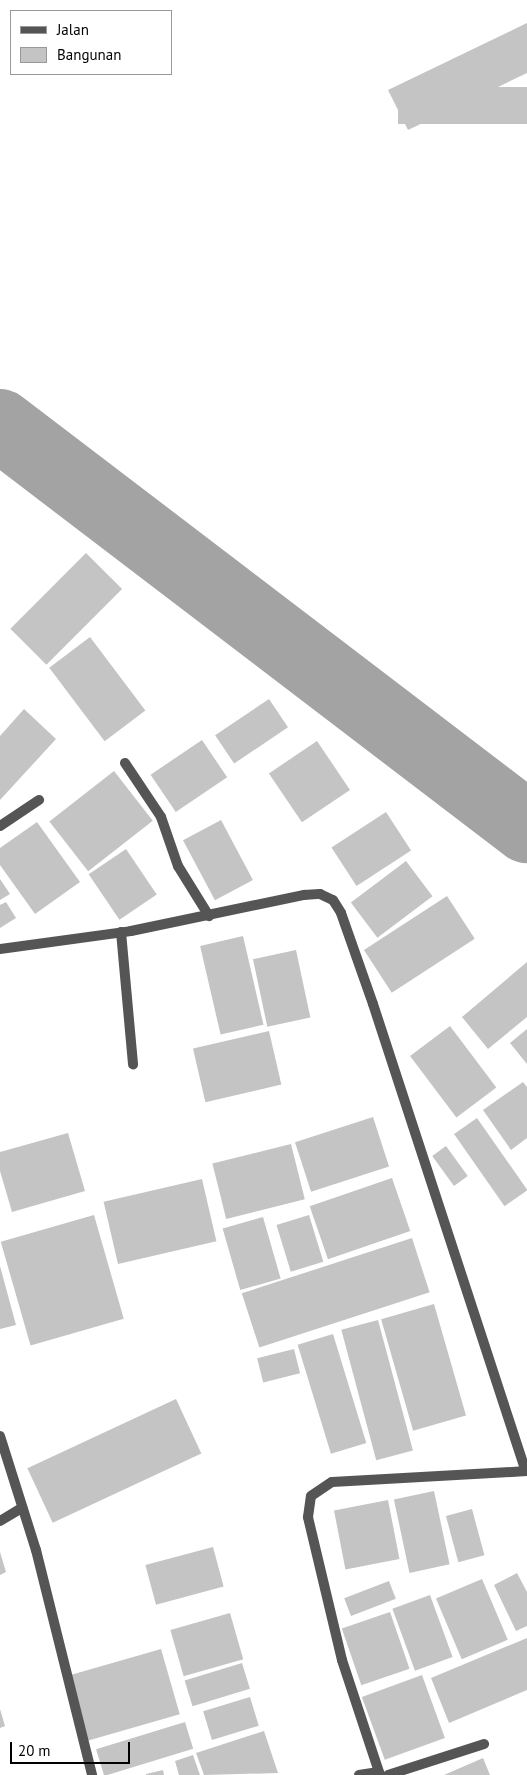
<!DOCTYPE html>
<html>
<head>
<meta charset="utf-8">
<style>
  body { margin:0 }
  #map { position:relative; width:527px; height:1775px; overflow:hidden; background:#fff; font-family:"PT Sans",sans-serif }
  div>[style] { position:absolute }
  .river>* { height:72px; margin:-36px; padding:0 36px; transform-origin:36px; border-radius:36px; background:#a3a3a3 }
  .building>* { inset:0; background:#c4c4c4; transform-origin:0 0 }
  .service>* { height:10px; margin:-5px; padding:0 5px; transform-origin:5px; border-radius:5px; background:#555 }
  .minor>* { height:10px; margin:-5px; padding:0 5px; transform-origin:5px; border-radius:5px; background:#555 }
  span { translate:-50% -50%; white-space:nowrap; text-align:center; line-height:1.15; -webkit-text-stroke:4px #fff; paint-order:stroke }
  .legend { position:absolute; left:10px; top:10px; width:162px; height:65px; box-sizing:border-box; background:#fff; border:1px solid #999; margin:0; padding:6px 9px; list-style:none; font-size:15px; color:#000 }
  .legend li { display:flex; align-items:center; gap:10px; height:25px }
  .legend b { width:25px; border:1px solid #999 }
  .scale { position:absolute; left:10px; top:1742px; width:120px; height:22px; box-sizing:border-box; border:2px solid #000; border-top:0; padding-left:6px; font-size:15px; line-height:18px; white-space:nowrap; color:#000; -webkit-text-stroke:4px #fff; paint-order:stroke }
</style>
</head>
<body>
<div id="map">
  <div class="river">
    <div style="left:0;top:425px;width:663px;rotate:37.34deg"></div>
  </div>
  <div class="building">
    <div style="clip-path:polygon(527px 23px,527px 73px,408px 130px,388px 90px)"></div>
    <div style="left:527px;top:87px;width:37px;height:129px;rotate:90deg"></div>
    <div style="left:86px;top:553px;width:51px;height:107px;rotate:45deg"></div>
    <div style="left:90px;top:637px;width:92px;height:51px;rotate:53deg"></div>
    <div style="left:269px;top:699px;width:34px;height:65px;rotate:56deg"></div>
    <div style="clip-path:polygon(24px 709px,56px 739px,0 800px,0 736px)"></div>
    <div style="left:202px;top:740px;width:45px;height:62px;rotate:56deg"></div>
    <div style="left:317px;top:741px;width:59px;height:58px;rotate:56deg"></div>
    <div style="left:114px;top:771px;width:63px;height:82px;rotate:52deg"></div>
    <div style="left:386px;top:812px;width:46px;height:65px;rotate:57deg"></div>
    <div style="left:221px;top:820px;width:68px;height:43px;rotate:62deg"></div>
    <div style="clip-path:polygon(37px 822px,80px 882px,35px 914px,0 865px,0 848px)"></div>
    <div style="left:126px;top:849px;width:55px;height:45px;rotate:56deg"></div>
    <div style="left:406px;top:861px;width:44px;height:69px;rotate:53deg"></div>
    <div style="clip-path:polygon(0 879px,10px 894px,0 900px)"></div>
    <div style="left:447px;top:896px;width:51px;height:99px;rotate:57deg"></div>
    <div style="clip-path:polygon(6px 902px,16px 918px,0 928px,0 905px)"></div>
    <div style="left:243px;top:936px;width:91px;height:44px;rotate:77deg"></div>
    <div style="left:296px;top:950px;width:69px;height:44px;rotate:78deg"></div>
    <div style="clip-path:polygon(527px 962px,527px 1017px,488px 1049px,462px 1017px)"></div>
    <div style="left:450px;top:1026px;width:77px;height:50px;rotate:53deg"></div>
    <div style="clip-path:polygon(527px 1029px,527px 1064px,510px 1043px)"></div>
    <div style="left:269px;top:1031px;width:55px;height:78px;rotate:77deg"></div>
    <div style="clip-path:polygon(523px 1082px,527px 1087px,527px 1138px,511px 1150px,483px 1110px)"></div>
    <div style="left:373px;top:1117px;width:52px;height:82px;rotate:72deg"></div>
    <div style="left:477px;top:1118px;width:88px;height:28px;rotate:55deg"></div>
    <div style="clip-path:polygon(68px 1133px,85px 1191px,12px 1212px,0 1171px,0 1152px)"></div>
    <div style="left:291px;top:1144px;width:57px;height:81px;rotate:76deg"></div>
    <div style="left:446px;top:1146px;width:37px;height:17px;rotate:54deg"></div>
    <div style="left:392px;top:1178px;width:56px;height:87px;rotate:71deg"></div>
    <div style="left:202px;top:1179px;width:64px;height:101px;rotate:77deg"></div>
    <div style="left:94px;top:1215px;width:108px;height:97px;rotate:74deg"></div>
    <div style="left:309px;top:1215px;width:49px;height:34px;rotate:73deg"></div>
    <div style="left:263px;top:1217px;width:64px;height:42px;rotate:74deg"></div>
    <div style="left:412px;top:1238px;width:57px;height:179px;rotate:72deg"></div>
    <div style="clip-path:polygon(0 1266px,16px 1325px,0 1329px)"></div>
    <div style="left:434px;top:1304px;width:116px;height:55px;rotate:74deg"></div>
    <div style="left:378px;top:1320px;width:135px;height:38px;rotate:75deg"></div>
    <div style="left:333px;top:1334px;width:114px;height:37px;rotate:73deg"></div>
    <div style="left:294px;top:1349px;width:25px;height:38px;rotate:76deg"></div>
    <div style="left:176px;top:1399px;width:60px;height:164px;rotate:65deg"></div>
    <div style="left:434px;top:1491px;width:75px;height:41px;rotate:78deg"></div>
    <div style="left:388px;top:1500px;width:60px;height:55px;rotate:79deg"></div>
    <div style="left:472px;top:1509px;width:48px;height:27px;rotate:75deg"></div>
    <div style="left:213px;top:1547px;width:41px;height:70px;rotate:75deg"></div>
    <div style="clip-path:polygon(0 1552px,6px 1572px,0 1575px)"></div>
    <div style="clip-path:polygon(517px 1573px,527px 1592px,527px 1626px,516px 1631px,494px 1585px)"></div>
    <div style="left:482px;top:1579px;width:66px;height:50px;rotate:67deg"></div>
    <div style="left:389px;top:1581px;width:19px;height:48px;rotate:69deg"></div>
    <div style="left:430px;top:1595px;width:66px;height:40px;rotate:70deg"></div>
    <div style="left:390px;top:1612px;width:60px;height:51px;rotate:71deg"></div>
    <div style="left:230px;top:1613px;width:48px;height:62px;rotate:74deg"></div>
    <div style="clip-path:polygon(527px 1638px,527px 1690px,449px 1723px,431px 1678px)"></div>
    <div style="left:161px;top:1649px;width:68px;height:95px;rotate:74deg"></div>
    <div style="left:242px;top:1663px;width:27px;height:60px;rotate:73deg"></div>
    <div style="left:422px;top:1675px;width:67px;height:64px;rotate:70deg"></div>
    <div style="left:250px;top:1697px;width:30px;height:49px;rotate:73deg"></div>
    <div style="clip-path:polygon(0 1709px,5px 1726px,0 1728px)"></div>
    <div style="left:185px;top:1722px;width:28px;height:93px;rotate:73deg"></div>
    <div style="clip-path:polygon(264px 1731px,278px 1773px,204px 1775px,196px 1753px)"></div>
    <div style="clip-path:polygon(193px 1755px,200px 1775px,179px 1775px,175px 1761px)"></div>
    <div style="clip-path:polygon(483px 1758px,490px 1775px,444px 1775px)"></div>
    <div style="clip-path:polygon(163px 1770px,164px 1775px,146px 1775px,146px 1774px)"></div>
  </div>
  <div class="service">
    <div style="left:121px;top:932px;width:133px;rotate:84.8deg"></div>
    <div style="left:0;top:1521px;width:26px;rotate:-31deg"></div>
  </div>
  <div class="minor">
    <div style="left:125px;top:763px;width:65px;rotate:56.3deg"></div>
    <div style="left:161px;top:817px;width:52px;rotate:70.9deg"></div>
    <div style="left:178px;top:866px;width:59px;rotate:58.2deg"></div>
    <div style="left:0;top:826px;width:47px;rotate:-33.7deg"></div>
    <div style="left:0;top:949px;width:132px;rotate:-7.8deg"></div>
    <div style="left:131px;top:931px;width:177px;rotate:-11.8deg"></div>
    <div style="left:304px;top:895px;width:16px;rotate:-4deg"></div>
    <div style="left:320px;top:894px;width:14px;rotate:25deg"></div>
    <div style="left:333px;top:900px;width:15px;rotate:58deg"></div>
    <div style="left:341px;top:913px;width:96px;rotate:70.6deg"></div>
    <div style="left:373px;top:1004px;width:490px;rotate:71.9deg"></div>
    <div style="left:0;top:1436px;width:120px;rotate:72.5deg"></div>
    <div style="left:36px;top:1550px;width:232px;rotate:76deg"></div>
    <div style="left:359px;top:1775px;width:20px;rotate:-9deg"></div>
    <div style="left:380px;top:1775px;width:121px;rotate:-108.3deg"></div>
    <div style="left:342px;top:1660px;width:147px;rotate:-103.4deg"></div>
    <div style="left:308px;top:1517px;width:21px;rotate:-82deg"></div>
    <div style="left:311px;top:1496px;width:25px;rotate:-34deg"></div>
    <div style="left:332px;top:1482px;width:195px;rotate:-3.2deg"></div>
    <div style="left:388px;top:1775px;width:101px;rotate:-17.9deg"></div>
  </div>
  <ul class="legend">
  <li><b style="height:6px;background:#555"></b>Jalan</li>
  <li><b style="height:14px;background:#c4c4c4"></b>Bangunan</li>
  </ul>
  <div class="scale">20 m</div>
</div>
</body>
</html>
